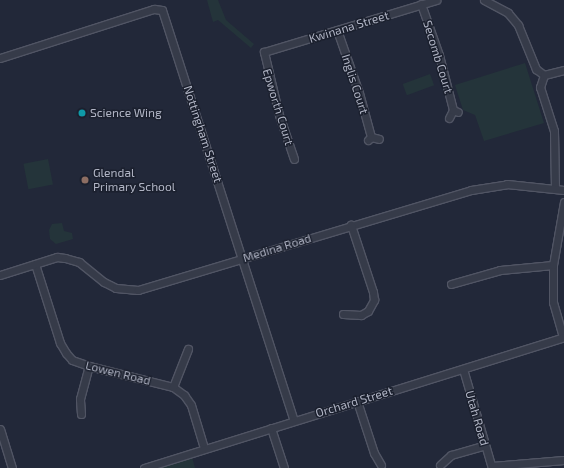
<!DOCTYPE html>
<html>
<head>
<meta charset="utf-8">
<style>
  body { margin:0 }
  #map { position:relative; width:564px; height:468px; overflow:hidden; background:#222839; font-family:"Exo 2",sans-serif }
  div>[style] { position:absolute }
  .green>* { inset:0; background:#24343a; transform-origin:0 0 }
  .roads { filter:drop-shadow(1px 0 #515564) drop-shadow(-1px 0 #515564) drop-shadow(0 1px #515564) drop-shadow(0 -1px #515564) }
  .street>* { height:7px; margin:-3.5px; padding:0 3.5px; transform-origin:3.5px; border-radius:3.5px; background:#363b49 }
  .dots>* { width:11px; height:11px; translate:-50% -50%; box-sizing:border-box; border:2px solid #1b202e; border-radius:50% }
  span { translate:-50% -50%; white-space:nowrap; text-align:center; line-height:1.15; -webkit-text-stroke:3px #1b202e; paint-order:stroke }
  .street-label { font-size:12px; color:#b1b5c5 }
  .poi-label { font-size:12px; color:#b1b5c5 }
  .left { translate:0 -50%; text-align:left }
</style>
</head>
<body>
<div id="map">
  <div class="green">
    <div style="clip-path:polygon(207px 0,218px 0,226px 20px,254px 44px,251px 48px,218px 20px,213px 22px)"></div>
    <div style="clip-path:polygon(525px 63px,544px 123px,484px 141px,475px 115px,463px 110px,455px 85px)"></div>
    <div style="left:430px;top:74px;width:12px;height:29px;rotate:70deg"></div>
    <div style="left:48px;top:159px;width:26px;height:25px;rotate:79deg"></div>
    <div style="clip-path:polygon(62px 223px,64px 231px,72px 233px,73px 239px,56px 244px,50px 239px,49px 230px,52px 224px)"></div>
    <div style="clip-path:polygon(192px 457px,195px 468px,159px 468px)"></div>
  </div>
  <div class="roads">
    <div class="street">
      <div style="left:484px;top:0;width:27px;rotate:28deg"></div>
      <div style="left:508px;top:13px;width:16px;rotate:50deg"></div>
      <div style="left:518px;top:25px;width:48px;rotate:67.8deg"></div>
      <div style="left:536px;top:69px;width:10px;rotate:37deg"></div>
      <div style="left:421px;top:4px;width:54px;rotate:70.6deg"></div>
      <div style="left:439px;top:55px;width:57px;rotate:75.7deg"></div>
      <div style="left:337px;top:30px;width:67px;rotate:70.8deg"></div>
      <div style="left:359px;top:93px;width:46px;rotate:74.7deg"></div>
      <div style="left:0;top:58px;width:162px;rotate:-17.7deg"></div>
      <div style="left:154px;top:9px;width:8px;rotate:7deg"></div>
      <div style="left:162px;top:10px;width:431px;rotate:72.2deg"></div>
      <div style="left:544px;top:75px;width:13px;rotate:108deg"></div>
      <div style="left:540px;top:87px;width:46px;rotate:72.3deg"></div>
      <div style="left:554px;top:131px;width:57px;rotate:89deg"></div>
      <div style="left:544px;top:75px;width:21px;rotate:-14deg"></div>
      <div style="left:449px;top:118px;width:9px;rotate:-63deg"></div>
      <div style="left:453px;top:110px;width:5px;rotate:22deg"></div>
      <div style="left:368px;top:140px;width:4px;rotate:-45deg"></div>
      <div style="left:371px;top:137px;width:8px;rotate:14deg"></div>
      <div style="left:294px;top:159px;width:46px;rotate:-108.8deg"></div>
      <div style="left:279px;top:115px;width:65px;rotate:-103.4deg"></div>
      <div style="left:264px;top:52px;width:180px;rotate:-16.8deg"></div>
      <div style="left:35px;top:264px;width:83px;rotate:72.4deg"></div>
      <div style="left:60px;top:343px;width:12px;rotate:59deg"></div>
      <div style="left:66px;top:353px;width:9px;rotate:49deg"></div>
      <div style="left:72px;top:360px;width:18px;rotate:19deg"></div>
      <div style="left:89px;top:366px;width:87px;rotate:14deg"></div>
      <div style="left:173px;top:387px;width:14px;rotate:36deg"></div>
      <div style="left:184px;top:395px;width:12px;rotate:55deg"></div>
      <div style="left:191px;top:405px;width:45px;rotate:73.2deg"></div>
      <div style="left:0;top:275px;width:60px;rotate:-17.5deg"></div>
      <div style="left:57px;top:257px;width:8px;rotate:7deg"></div>
      <div style="left:65px;top:258px;width:15px;rotate:16deg"></div>
      <div style="left:79px;top:262px;width:32px;rotate:39deg"></div>
      <div style="left:104px;top:282px;width:13px;rotate:27deg"></div>
      <div style="left:116px;top:288px;width:22px;rotate:5deg"></div>
      <div style="left:138px;top:290px;width:348px;rotate:-16.7deg"></div>
      <div style="left:471px;top:190px;width:36px;rotate:-9deg"></div>
      <div style="left:507px;top:184px;width:57px;rotate:6deg"></div>
      <div style="left:451px;top:284px;width:51px;rotate:-15.9deg"></div>
      <div style="left:500px;top:270px;width:53px;rotate:-5.4deg"></div>
      <div style="left:343px;top:314px;width:18px;rotate:3deg"></div>
      <div style="left:361px;top:315px;width:8px;rotate:-30deg"></div>
      <div style="left:368px;top:311px;width:13px;rotate:-61deg"></div>
      <div style="left:374px;top:300px;width:8px;rotate:-97deg"></div>
      <div style="left:373px;top:292px;width:71px;rotate:-108.2deg"></div>
      <div style="left:563px;top:337px;width:36px;rotate:-106deg"></div>
      <div style="left:553px;top:302px;width:37px;rotate:-90deg"></div>
      <div style="left:553px;top:265px;width:64px;rotate:-80.1deg"></div>
      <div style="left:463px;top:369px;width:103px;rotate:73.7deg"></div>
      <div style="left:173px;top:387px;width:41px;rotate:-68.5deg"></div>
      <div style="left:357px;top:401px;width:55px;rotate:71.9deg"></div>
      <div style="left:374px;top:453px;width:14px;rotate:60deg"></div>
      <div style="left:81px;top:414px;width:15px;rotate:-94deg"></div>
      <div style="left:80px;top:399px;width:34px;rotate:-75deg"></div>
      <div style="left:271px;top:428px;width:42px;rotate:72deg"></div>
      <div style="left:0;top:429px;width:41px;rotate:72.9deg"></div>
      <div style="left:440px;top:465px;width:15px;rotate:-42deg"></div>
      <div style="left:451px;top:455px;width:35px;rotate:-16deg"></div>
      <div style="left:492px;top:466px;width:72px;rotate:-4.8deg"></div>
      <div style="left:144px;top:468px;width:440px;rotate:-17.3deg"></div>
    </div>
  </div>
  <div class="dots">
    <div style="left:82px;top:113px;background:#0f9aa8"></div>
    <div style="left:85px;top:180px;background:#8d6e63"></div>
  </div>
  <div class="street-label">
    <span style="left:349px;top:27px;rotate:-17deg">Kwinana Street</span>
    <span style="left:438px;top:57px;rotate:73deg">Secomb Court</span>
    <span style="left:355px;top:84px;rotate:72deg">Inglis Court</span>
    <span style="left:278px;top:107px;rotate:73deg">Epworth Court</span>
    <span style="left:203px;top:134px;rotate:72deg">Nottingham Street</span>
    <span style="left:277px;top:248px;rotate:-17deg">Medina Road</span>
    <span style="left:118px;top:373px;rotate:14deg">Lowen Road</span>
    <span style="left:354px;top:402px;rotate:-17deg">Orchard Street</span>
    <span style="left:477px;top:418px;rotate:74deg">Utah Road</span>
  </div>
  <div class="poi-label">
    <span class="left" style="left:90px;top:113px">Science Wing</span>
    <span class="left" style="left:93px;top:180px">Glendal<br>Primary School</span>
  </div>
</div>
</body>
</html>
